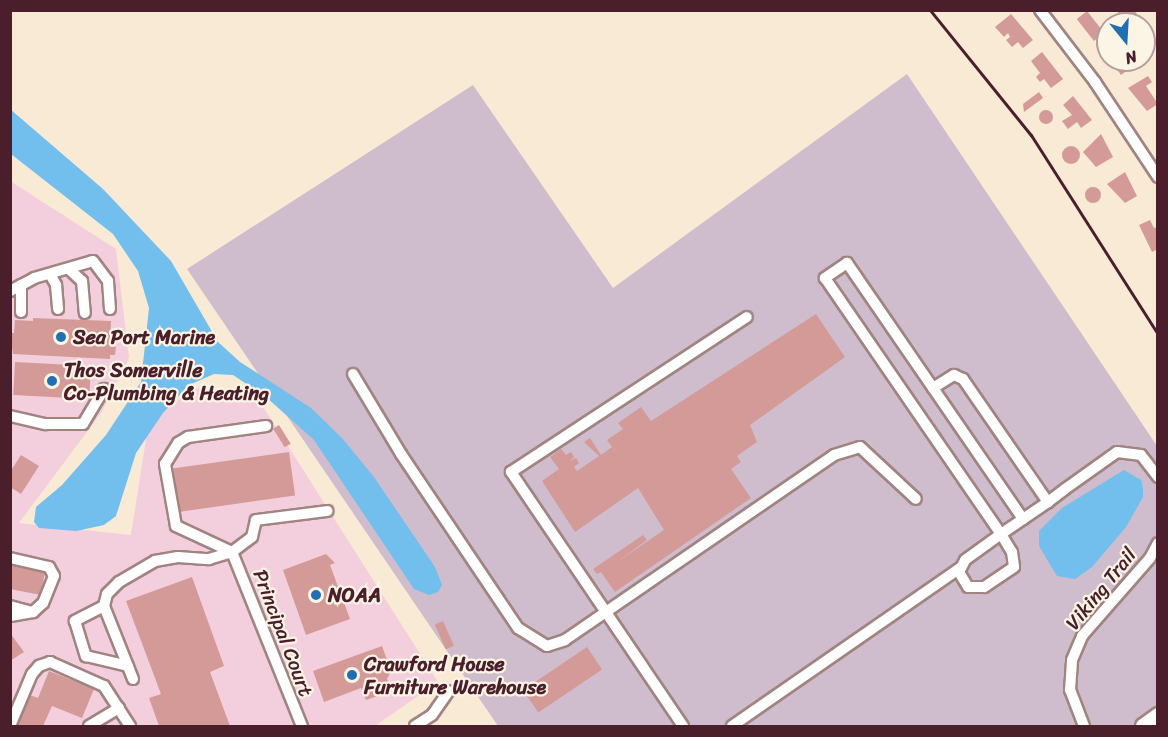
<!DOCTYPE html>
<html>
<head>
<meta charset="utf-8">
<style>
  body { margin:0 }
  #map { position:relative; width:1168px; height:737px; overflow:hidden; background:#f8ead4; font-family:Sriracha,sans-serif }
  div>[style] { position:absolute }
  .built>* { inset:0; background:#f3cfde }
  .industrial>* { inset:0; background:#cfbdce }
  .water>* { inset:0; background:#72beec }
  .building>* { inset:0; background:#d49a98; transform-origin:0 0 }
  .round { border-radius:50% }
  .roads { filter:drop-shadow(2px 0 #a18480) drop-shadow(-2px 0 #a18480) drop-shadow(0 2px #a18480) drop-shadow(0 -2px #a18480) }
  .minor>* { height:10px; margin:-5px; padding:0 5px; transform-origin:5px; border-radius:5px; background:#fff }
  .major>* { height:14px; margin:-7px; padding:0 7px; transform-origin:7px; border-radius:7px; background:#fff }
  .rail>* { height:3px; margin:-1.5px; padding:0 1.5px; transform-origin:1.5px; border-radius:1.5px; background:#4a1f2b }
  .dots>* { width:16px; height:16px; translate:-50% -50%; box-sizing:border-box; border:3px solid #fcf5e5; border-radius:50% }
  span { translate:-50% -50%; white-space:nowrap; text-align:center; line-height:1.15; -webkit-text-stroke:4.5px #fcf5e5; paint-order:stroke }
  .poi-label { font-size:20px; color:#4a1f2b; font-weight:700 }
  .left { translate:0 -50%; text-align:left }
  .street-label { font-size:20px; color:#4a1f2b }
  .frame { position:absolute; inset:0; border:12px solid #4a1f2b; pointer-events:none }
  .north { position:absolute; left:1096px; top:12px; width:60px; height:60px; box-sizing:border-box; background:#fcf5e5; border:2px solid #b59f9b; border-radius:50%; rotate:162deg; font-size:16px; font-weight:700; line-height:24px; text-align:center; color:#4a1f2b }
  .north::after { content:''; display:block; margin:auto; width:21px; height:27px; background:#1f6fb2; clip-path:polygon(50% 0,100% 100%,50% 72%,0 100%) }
</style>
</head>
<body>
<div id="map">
  <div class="built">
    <div style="clip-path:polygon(10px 181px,116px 249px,129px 358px,101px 413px,19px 523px,131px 535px,149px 420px,195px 388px,253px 391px,438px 682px,375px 726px,11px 726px)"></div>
  </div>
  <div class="industrial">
    <div style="clip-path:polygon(907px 74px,1157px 446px,1157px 706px,1133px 726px,498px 726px,187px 269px,473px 85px,613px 288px)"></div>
  </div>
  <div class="water">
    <div style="clip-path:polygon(10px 109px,103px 189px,171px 261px,218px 342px,240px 362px,311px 408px,342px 438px,374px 477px,435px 567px,442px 585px,438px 592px,429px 595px,414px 589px,314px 440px,266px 397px,233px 375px,214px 374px,189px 385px,163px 413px,136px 453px,116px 516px,104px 525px,76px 531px,39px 528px,34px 522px,36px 507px,62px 485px,106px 435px,141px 382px,149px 308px,138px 271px,113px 234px,11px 154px)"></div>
    <div style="clip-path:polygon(1124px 470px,1141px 480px,1143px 487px,1143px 497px,1126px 527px,1092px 567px,1075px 579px,1057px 576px,1039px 546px,1039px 531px,1062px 508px)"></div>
  </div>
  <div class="building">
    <div style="clip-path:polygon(1116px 10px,1134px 10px,1137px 14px,1125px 22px)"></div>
    <div style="left:1087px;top:11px;width:28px;height:13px;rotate:52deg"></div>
    <div style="clip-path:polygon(1011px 14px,1033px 40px,1023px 48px,1018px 42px,1012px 47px,1006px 40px,1010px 37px,1008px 33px,1004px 37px,995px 27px)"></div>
    <div style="clip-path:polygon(1042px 52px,1063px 79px,1051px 88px,1044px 79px,1040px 82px,1036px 77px,1040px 73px,1031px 61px)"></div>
    <div style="clip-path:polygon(1110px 60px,1134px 60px,1137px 63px,1121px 75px)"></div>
    <div style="clip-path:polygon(1148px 76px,1152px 82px,1146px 86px,1158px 104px,1147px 111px,1128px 88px)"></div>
    <div style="clip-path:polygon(1039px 92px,1043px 98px,1024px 112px,1023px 104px)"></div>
    <div style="clip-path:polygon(1073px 96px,1092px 120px,1081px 128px,1077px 122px,1068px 129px,1062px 121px,1072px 115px,1063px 105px)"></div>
    <div class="round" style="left:1039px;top:110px;width:14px;height:14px"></div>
    <div style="clip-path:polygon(1101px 134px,1113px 157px,1096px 167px,1083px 152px)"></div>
    <div class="round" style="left:1062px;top:146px;width:18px;height:18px"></div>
    <div style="clip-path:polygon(1125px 172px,1137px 196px,1125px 203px,1107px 184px)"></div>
    <div class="round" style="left:1085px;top:187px;width:16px;height:16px"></div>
    <div style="clip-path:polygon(1150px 220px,1154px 228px,1158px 227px,1158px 249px,1152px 252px,1139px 225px)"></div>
    <div style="clip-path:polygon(816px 314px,845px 357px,750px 425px,757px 442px,737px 456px,741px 462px,731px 469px,751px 498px,615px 592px,601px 572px,597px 574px,593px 569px,643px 535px,647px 540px,617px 562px,664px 530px,638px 488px,575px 532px,542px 481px,559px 469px,550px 457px,561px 449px,566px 455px,571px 452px,574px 457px,570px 461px,576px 458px,579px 463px,574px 467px,577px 471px,599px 456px,584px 442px,590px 438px,601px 455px,612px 447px,607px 440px,623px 429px,618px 423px,641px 407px,651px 421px)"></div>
    <div style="clip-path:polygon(33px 318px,111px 321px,110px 347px,116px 347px,115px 355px,110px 355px,110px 359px,13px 354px,10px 333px,14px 333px,15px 320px,33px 321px)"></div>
    <div style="left:15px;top:362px;width:76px;height:33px;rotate:3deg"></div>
    <div style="left:279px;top:425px;width:22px;height:7px;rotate:58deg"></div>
    <div style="left:289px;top:452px;width:44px;height:118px;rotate:82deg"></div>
    <div style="clip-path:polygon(21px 455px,39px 466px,21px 494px,10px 487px,10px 472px)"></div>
    <div style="clip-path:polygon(326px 554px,335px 563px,330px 565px,350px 619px,306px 635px,283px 570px)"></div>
    <div style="clip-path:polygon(10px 565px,45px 571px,41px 595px,10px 589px)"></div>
    <div style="clip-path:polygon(192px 577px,224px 666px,210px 672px,230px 726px,159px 726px,149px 698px,161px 694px,126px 601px)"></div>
    <div style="left:443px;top:621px;width:27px;height:9px;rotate:66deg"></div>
    <div style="clip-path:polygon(10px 633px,24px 652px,10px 661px)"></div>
    <div style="clip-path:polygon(382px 646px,391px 671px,387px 679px,392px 691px,366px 700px,361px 688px,324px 702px,313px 671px)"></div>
    <div style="left:587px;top:647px;width:27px;height:77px;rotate:56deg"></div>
    <div style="clip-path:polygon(49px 671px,94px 689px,82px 718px,52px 706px,43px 726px,14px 726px,27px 694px,38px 698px)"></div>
  </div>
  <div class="roads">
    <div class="minor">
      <div style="left:1040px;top:10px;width:91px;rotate:52.6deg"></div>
      <div style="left:1095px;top:82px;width:114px;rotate:56.4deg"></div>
      <div style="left:69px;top:269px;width:18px;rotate:43deg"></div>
      <div style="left:82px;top:281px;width:32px;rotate:85deg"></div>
      <div style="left:50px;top:274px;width:13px;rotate:61deg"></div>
      <div style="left:56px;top:285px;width:24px;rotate:85deg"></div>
      <div style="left:10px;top:291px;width:27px;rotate:-28deg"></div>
      <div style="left:34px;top:278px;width:61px;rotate:-16.1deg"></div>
      <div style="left:93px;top:261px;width:25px;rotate:53deg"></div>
      <div style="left:108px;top:281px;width:28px;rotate:86deg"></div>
      <div style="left:21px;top:312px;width:27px;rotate:-90deg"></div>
      <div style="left:353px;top:374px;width:93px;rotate:59deg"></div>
      <div style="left:401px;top:454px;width:210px;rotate:56.1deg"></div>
      <div style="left:518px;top:628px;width:34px;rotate:32deg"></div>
      <div style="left:547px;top:646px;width:19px;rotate:-18deg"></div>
      <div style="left:565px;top:640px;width:326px;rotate:-34.5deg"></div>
      <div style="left:834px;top:455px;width:27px;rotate:-17deg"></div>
      <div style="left:860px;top:447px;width:76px;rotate:42.9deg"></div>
      <div style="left:933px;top:388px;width:25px;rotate:-32deg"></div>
      <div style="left:954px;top:375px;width:10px;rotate:24deg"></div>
      <div style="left:963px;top:379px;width:150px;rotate:55.4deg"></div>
      <div style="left:10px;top:416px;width:37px;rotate:13deg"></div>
      <div style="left:46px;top:424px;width:37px"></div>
      <div style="left:83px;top:424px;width:41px;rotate:-59deg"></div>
      <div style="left:1023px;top:519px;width:311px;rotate:-124.5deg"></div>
      <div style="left:847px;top:263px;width:27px;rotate:146deg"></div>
      <div style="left:825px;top:278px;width:311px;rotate:55.5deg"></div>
      <div style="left:1001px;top:534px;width:21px;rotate:59deg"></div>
      <div style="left:1012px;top:552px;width:15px;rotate:82deg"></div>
      <div style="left:1014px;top:567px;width:36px;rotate:146deg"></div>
      <div style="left:984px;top:587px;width:16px;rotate:180deg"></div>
      <div style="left:968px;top:587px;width:17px;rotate:-121deg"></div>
      <div style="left:959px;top:572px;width:13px;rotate:-63deg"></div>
      <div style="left:965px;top:560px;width:44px;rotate:-35.8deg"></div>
      <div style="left:1001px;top:534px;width:27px;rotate:-34deg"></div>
      <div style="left:1023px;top:519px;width:30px;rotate:-34deg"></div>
      <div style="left:1048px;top:502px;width:21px;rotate:-37deg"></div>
      <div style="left:1065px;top:489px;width:64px;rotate:-35.4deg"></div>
      <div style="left:1117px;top:452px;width:24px;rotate:7deg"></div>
      <div style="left:1141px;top:455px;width:28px;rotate:52deg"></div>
      <div style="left:232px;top:552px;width:62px;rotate:-155.1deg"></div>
      <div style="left:176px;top:526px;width:63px;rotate:-100.1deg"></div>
      <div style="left:165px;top:464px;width:25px;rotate:-58deg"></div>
      <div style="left:178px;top:443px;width:12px;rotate:-31deg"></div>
      <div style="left:188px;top:437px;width:79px;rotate:-8deg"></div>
      <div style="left:232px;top:552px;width:188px;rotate:68.1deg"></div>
      <div style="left:10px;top:558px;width:40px;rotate:13deg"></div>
      <div style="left:49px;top:567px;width:10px;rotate:61deg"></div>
      <div style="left:54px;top:576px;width:29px;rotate:112deg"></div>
      <div style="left:43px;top:603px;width:13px;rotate:138deg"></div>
      <div style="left:33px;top:612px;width:23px;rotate:170deg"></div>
      <div style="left:10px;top:606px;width:24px;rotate:15deg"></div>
      <div style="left:104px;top:606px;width:33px;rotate:153deg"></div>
      <div style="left:75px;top:621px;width:37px;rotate:73deg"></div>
      <div style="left:86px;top:656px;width:43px;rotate:13.4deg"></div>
      <div style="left:133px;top:679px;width:79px;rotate:-111.7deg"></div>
      <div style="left:104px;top:606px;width:12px;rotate:-76deg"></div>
      <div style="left:107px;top:594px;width:17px;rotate:-45deg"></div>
      <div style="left:119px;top:582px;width:42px;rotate:-30.3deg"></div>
      <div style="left:155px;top:561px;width:23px;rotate:-10deg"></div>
      <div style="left:178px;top:557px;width:31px;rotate:4deg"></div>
      <div style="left:209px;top:559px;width:24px;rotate:-17deg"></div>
      <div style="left:232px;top:552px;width:25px;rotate:-37deg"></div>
      <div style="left:252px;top:537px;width:17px;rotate:-77deg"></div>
      <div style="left:256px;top:520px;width:72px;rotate:-7.2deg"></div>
      <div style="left:10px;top:726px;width:56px;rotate:-67.1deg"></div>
      <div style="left:32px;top:674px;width:11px;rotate:-49deg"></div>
      <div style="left:39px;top:666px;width:12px;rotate:-20deg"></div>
      <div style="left:50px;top:662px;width:59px;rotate:24deg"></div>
      <div style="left:104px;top:686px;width:48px;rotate:57deg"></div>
      <div style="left:89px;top:726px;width:35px;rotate:-31deg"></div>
      <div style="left:415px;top:726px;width:20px;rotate:-33deg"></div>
      <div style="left:432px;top:715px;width:29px;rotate:-55deg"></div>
      <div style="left:683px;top:726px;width:307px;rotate:-124.1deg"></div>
      <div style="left:511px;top:472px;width:282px;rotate:-33.3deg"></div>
      <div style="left:732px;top:726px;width:277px;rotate:-34.7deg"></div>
      <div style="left:1084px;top:726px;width:39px;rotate:-111deg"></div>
      <div style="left:1070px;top:690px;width:30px;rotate:-86deg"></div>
      <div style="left:1072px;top:660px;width:26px;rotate:-67deg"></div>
      <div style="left:1082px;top:636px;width:103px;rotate:-48.9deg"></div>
      <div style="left:1150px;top:558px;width:17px;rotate:-62deg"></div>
    </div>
    <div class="major">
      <div style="left:1143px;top:726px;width:19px;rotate:-36deg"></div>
    </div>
  </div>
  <div class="rail">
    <div style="left:930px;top:10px;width:161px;rotate:51.1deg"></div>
    <div style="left:1031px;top:135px;width:236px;rotate:57.5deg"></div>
  </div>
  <div class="dots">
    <div style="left:61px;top:337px;background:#1f6fb2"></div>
    <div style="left:52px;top:381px;background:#1f6fb2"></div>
    <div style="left:316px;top:595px;background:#1f6fb2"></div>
    <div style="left:352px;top:675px;background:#1f6fb2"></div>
  </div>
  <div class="poi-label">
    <span class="left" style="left:73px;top:337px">Sea Port Marine</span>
    <span class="left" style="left:64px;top:382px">Thos Somerville<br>Co-Plumbing &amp; Heating</span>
    <span class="left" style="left:328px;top:595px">NOAA</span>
    <span class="left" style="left:364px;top:676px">Crawford House<br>Furniture Warehouse</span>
  </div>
  <div class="street-label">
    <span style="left:1101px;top:589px;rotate:-51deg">Viking Trail</span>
    <span style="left:283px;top:633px;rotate:69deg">Principal Court</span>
  </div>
  <div class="frame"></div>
  <div class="north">N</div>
</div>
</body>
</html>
